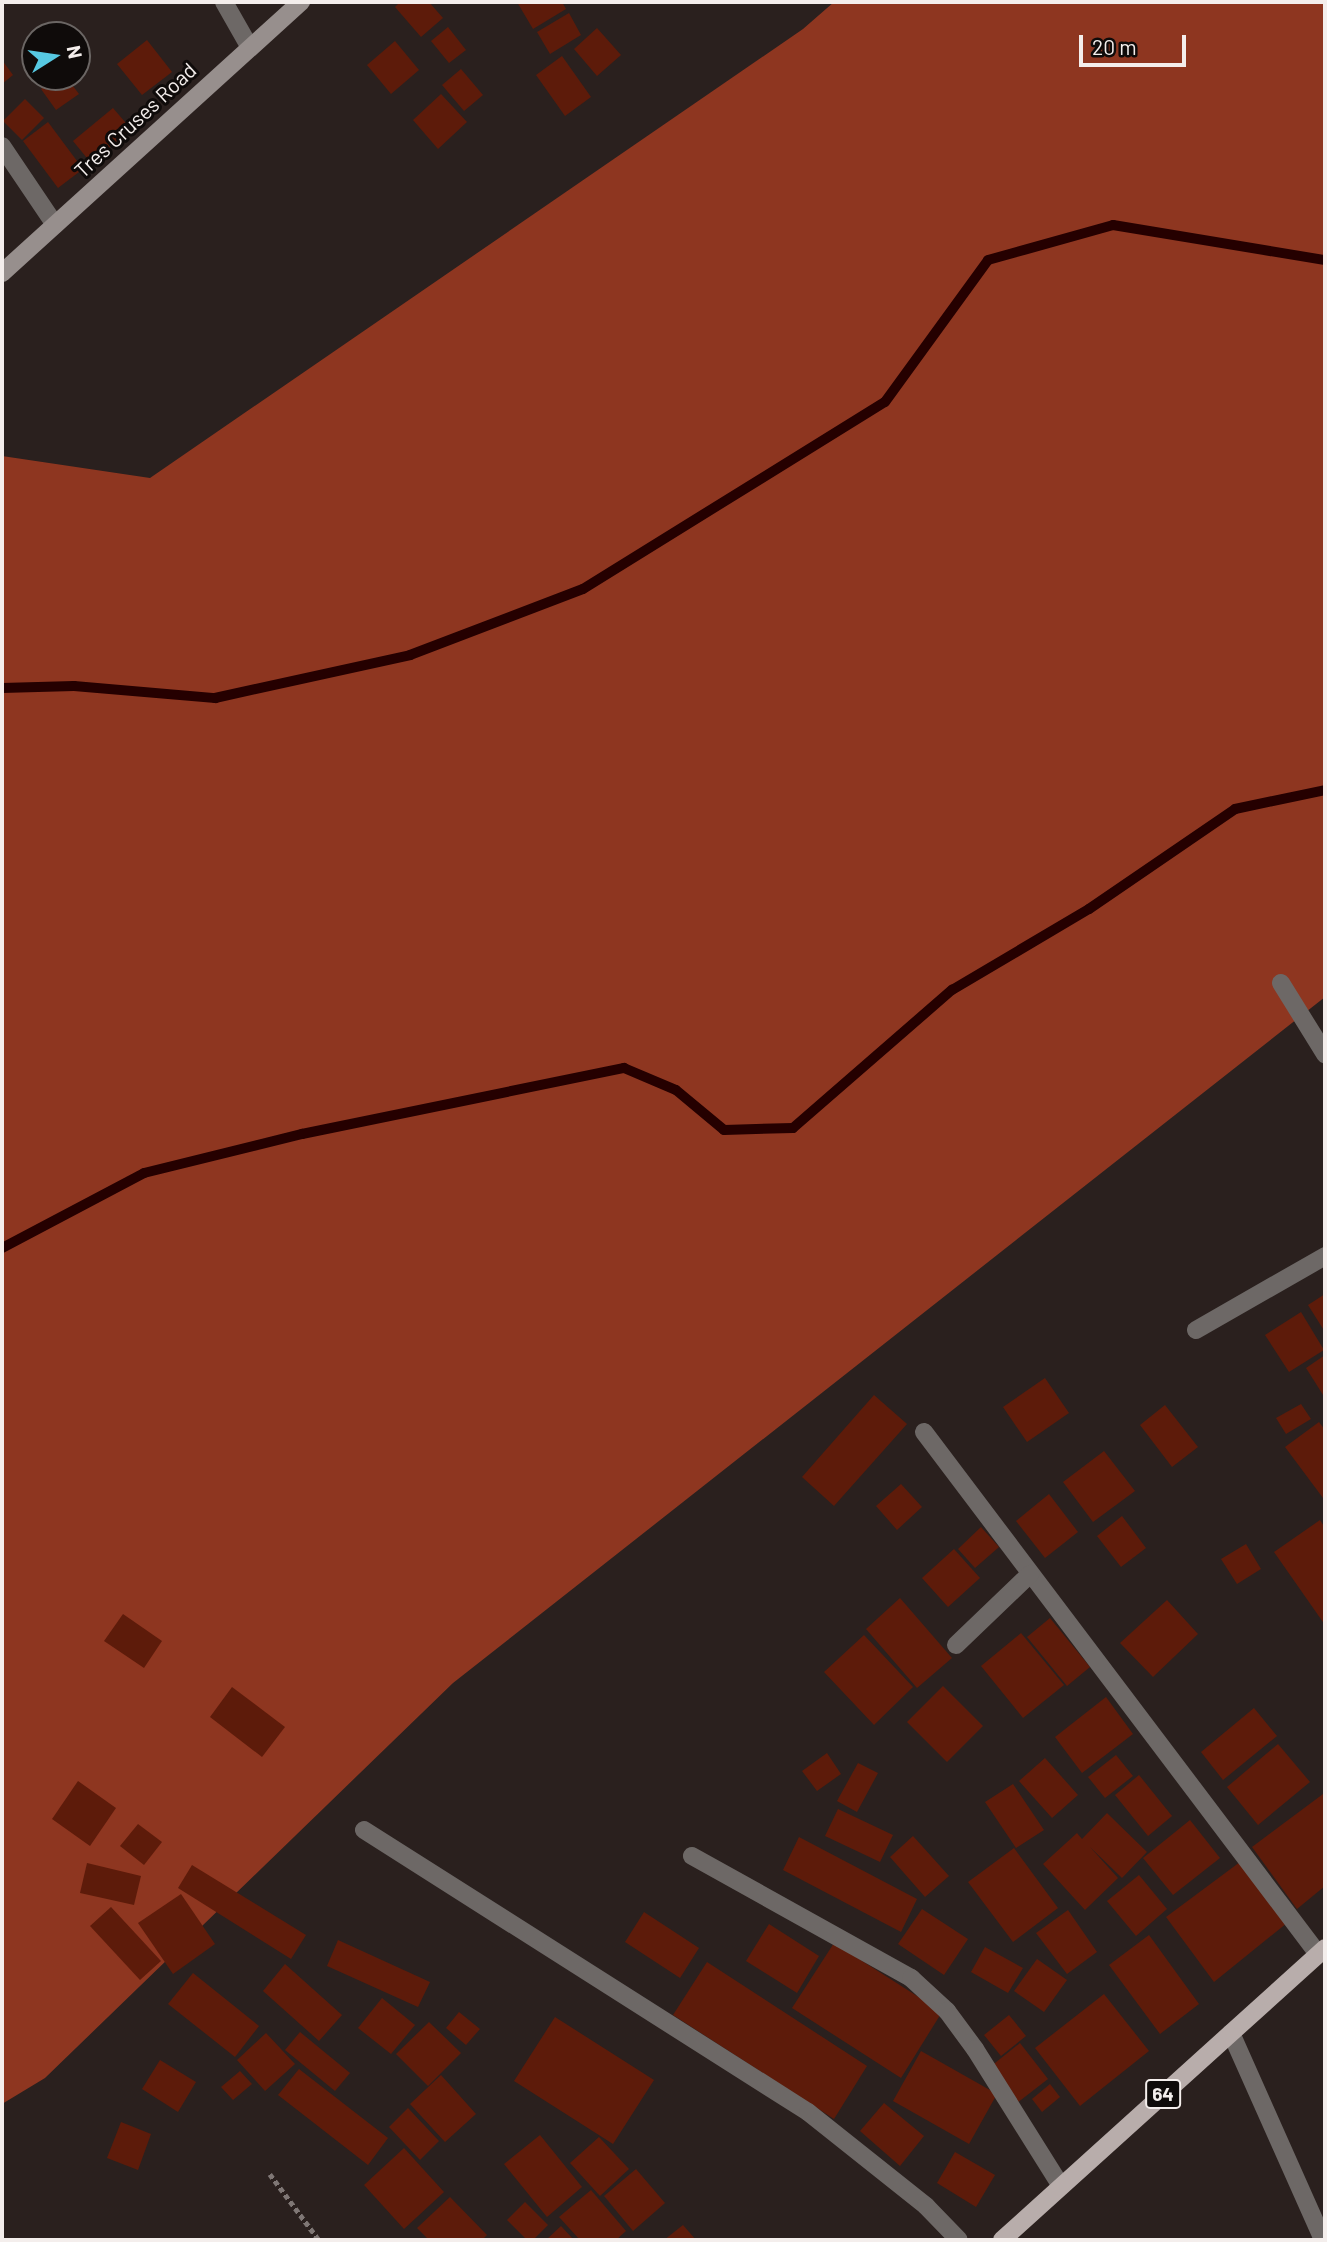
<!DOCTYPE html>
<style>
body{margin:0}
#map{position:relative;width:1327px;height:2242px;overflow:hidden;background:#2a201e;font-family:Barlow,sans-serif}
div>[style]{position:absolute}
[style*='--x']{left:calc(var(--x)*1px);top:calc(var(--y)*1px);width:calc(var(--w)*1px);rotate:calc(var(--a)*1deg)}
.forest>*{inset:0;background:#8e3620}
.stream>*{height:10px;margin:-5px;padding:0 5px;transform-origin:5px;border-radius:5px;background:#250000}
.building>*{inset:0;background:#5d1b0a}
.path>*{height:4.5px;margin-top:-2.25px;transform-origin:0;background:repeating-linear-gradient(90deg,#7f7775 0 5px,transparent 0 8.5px)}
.service>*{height:18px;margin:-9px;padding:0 9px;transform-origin:9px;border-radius:9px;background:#6d6866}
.minor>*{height:18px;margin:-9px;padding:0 9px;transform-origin:9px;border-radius:9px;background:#6d6866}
.secondary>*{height:18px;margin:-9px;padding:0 9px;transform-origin:9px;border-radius:9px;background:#978f8d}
.primary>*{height:18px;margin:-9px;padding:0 9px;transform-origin:9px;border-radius:9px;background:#b8adab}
span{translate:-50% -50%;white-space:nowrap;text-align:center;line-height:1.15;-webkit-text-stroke:6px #0f0b0a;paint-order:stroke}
.shield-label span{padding:2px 5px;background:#0f0b0a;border:2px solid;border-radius:5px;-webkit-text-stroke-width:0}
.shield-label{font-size:19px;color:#f4eeec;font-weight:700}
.street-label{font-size:21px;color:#f4eeec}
.frame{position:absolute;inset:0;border:4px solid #f4eeec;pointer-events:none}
.north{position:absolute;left:21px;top:21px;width:70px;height:70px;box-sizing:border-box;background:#0f0b0a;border:2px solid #6b6664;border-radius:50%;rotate:78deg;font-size:19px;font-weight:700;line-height:28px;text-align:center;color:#f4eeec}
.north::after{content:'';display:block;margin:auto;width:24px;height:32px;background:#57c9e2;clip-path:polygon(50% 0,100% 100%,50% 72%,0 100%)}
.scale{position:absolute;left:1079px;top:35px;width:107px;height:32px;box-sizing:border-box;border:4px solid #f4eeec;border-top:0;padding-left:9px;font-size:21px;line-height:24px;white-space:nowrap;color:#f4eeec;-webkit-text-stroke:5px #0f0b0a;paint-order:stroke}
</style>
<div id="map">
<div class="forest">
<i style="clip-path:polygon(834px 2px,1325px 2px,1325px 997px,453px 1683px,45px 2078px,2px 2104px,2px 456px,150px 478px,803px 29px)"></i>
</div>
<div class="stream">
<i style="--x:2;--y:688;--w:72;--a:-1.6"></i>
<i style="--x:74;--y:686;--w:142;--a:4.9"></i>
<i style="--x:215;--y:698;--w:200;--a:-12.4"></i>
<i style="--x:410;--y:655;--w:185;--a:-20.9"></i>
<i style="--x:583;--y:589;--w:355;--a:-31.8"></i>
<i style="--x:885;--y:402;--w:175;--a:-54"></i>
<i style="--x:988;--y:260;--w:130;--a:-15.6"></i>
<i style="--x:1113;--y:225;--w:215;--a:9.4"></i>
<i style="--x:2;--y:1248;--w:161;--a:-27.8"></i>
<i style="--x:144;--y:1173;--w:163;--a:-13.9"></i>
<i style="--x:302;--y:1134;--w:329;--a:-11.6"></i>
<i style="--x:624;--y:1068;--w:56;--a:22.9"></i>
<i style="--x:676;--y:1090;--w:62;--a:39.8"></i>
<i style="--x:724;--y:1130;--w:69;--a:-1.7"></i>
<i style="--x:793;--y:1128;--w:211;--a:-41"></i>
<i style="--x:952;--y:990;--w:159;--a:-30.6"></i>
<i style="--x:1089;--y:909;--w:177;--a:-34.4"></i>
<i style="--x:1235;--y:809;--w:92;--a:-11.9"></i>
</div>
<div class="building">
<i style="clip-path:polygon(400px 2px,429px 2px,443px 18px,421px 37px,395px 7px)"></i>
<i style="clip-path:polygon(517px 2px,562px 2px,566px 9px,533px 29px)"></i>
<i style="clip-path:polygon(569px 13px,581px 35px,550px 54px,537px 32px)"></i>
<i style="clip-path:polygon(448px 27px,466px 50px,449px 63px,431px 41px)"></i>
<i style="clip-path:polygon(597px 28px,621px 55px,597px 76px,574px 49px)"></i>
<i style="clip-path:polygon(147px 40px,172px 72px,142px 95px,117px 64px)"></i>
<i style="clip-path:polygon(395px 41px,419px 70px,391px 94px,367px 65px)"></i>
<i style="clip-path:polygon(562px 56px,591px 97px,565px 116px,536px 75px)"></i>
<i style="clip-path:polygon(2px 60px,13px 75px,2px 84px)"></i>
<i style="clip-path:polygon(461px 69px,483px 95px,464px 111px,442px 85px)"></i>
<i style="clip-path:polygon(58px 77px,66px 77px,79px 94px,56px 110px,41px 89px)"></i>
<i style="clip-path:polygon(441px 94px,467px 122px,438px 149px,413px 120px)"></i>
<i style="clip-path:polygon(25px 99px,44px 118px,22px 140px,3px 121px)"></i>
<i style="clip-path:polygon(113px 108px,131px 129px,91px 163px,73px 141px)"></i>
<i style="clip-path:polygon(48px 122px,83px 169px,58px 188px,23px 141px)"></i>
<i style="clip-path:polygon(1325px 1294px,1325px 1332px,1308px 1305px)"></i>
<i style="clip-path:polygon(1301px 1312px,1324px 1350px,1289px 1372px,1265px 1335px)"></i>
<i style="clip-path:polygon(1325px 1355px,1325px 1398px,1306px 1368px)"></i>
<i style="clip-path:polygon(1045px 1378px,1069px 1413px,1027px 1442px,1003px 1407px)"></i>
<i style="clip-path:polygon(874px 1395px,907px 1424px,834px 1506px,802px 1477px)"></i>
<i style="clip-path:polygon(1301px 1404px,1311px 1419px,1286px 1434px,1276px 1418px)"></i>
<i style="clip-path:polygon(1165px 1405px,1198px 1447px,1172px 1467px,1140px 1425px)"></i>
<i style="clip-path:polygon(1319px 1422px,1325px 1430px,1323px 1498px,1285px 1447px)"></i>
<i style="clip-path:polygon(1104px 1451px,1135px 1491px,1093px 1522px,1063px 1482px)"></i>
<i style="clip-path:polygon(901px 1484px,922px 1507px,897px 1530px,876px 1506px)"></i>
<i style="clip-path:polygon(1049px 1494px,1078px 1532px,1045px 1558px,1016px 1521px)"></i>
<i style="clip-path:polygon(1122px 1516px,1146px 1548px,1121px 1567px,1097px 1536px)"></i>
<i style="clip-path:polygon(1320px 1520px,1325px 1528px,1325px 1625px,1274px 1552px)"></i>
<i style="clip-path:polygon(981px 1527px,999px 1547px,975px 1568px,958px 1549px)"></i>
<i style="clip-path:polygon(1246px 1544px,1261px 1569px,1237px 1584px,1221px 1559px)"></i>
<i style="clip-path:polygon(954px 1549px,980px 1578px,948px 1607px,922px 1578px)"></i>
<i style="clip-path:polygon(900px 1598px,952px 1658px,917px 1688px,866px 1629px)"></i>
<i style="clip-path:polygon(1167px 1600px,1198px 1634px,1153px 1677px,1120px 1643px)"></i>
<i style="clip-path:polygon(123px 1614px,162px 1641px,144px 1668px,104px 1641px)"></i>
<i style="clip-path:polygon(1050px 1618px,1090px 1667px,1067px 1686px,1027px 1637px)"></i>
<i style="clip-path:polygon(1021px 1633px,1064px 1685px,1023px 1718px,981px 1666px)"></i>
<i style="clip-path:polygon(864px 1635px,913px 1687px,874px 1725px,824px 1672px)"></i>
<i style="clip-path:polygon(943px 1686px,983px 1726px,947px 1762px,907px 1722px)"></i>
<i style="clip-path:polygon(232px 1687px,285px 1727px,262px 1757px,210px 1717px)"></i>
<i style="clip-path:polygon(1106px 1697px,1133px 1734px,1082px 1773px,1055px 1737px)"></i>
<i style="clip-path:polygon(1254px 1708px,1277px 1736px,1223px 1780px,1201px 1752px)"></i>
<i style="clip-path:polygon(1278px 1744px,1310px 1782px,1258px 1825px,1227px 1787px)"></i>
<i style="clip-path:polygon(827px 1753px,841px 1774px,817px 1791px,802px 1771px)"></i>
<i style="clip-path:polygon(1116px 1755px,1133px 1776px,1105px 1798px,1088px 1777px)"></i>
<i style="clip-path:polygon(1045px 1758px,1078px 1795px,1052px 1818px,1019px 1781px)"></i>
<i style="clip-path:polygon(858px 1763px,878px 1773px,857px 1812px,837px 1801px)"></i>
<i style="clip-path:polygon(1139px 1775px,1172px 1816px,1148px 1836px,1115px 1795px)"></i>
<i style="clip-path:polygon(78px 1781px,116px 1808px,90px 1846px,52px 1819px)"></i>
<i style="clip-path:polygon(1013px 1784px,1044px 1830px,1016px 1848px,985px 1802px)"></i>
<i style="clip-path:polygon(1323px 1794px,1325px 1886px,1297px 1909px,1252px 1847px)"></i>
<i style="clip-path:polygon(838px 1809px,893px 1835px,880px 1862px,825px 1836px)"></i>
<i style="clip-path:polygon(1107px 1813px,1147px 1852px,1122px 1878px,1090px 1847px,1118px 1878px,1085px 1910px,1043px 1864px,1077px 1833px,1082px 1839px)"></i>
<i style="clip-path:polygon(1190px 1820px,1220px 1858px,1173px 1895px,1143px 1858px)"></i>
<i style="clip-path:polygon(138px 1824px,162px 1842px,144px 1865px,120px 1846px)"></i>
<i style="clip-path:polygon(913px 1836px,949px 1876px,925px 1897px,890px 1857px)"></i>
<i style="clip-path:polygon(799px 1837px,917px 1899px,901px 1932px,783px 1870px)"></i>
<i style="clip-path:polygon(1014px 1848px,1058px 1908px,1013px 1942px,968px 1882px)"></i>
<i style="clip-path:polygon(1244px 1859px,1287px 1923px,1214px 1982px,1166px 1917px)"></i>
<i style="clip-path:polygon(87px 1863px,141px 1876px,134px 1905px,80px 1893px)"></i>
<i style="clip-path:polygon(192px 1865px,306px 1935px,291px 1959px,178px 1888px)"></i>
<i style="clip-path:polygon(1139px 1875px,1167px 1909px,1136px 1936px,1107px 1901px)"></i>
<i style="clip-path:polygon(181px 1894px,215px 1944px,173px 1974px,138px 1923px)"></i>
<i style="clip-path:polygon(111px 1907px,161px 1961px,140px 1980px,90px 1926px)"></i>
<i style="clip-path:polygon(922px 1909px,968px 1939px,944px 1975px,898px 1944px)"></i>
<i style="clip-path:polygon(1068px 1910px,1097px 1952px,1067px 1974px,1036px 1933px)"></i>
<i style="clip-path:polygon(644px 1912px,699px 1948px,680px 1978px,625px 1942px)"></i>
<i style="clip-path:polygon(769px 1924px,819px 1956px,797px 1993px,746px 1961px)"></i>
<i style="clip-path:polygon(1149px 1935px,1199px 2004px,1160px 2034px,1109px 1965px)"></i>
<i style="clip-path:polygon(338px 1940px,430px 1982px,418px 2007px,327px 1966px)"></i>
<i style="clip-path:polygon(834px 1943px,942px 2012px,901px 2078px,792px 2008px)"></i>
<i style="clip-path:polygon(985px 1947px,1023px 1968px,1008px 1993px,971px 1972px)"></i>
<i style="clip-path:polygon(1037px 1959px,1067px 1980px,1044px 2012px,1014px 1991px)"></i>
<i style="clip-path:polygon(707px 1962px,867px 2066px,834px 2119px,673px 2015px)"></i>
<i style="clip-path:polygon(285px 1964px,342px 2015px,319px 2041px,263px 1991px)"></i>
<i style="clip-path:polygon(193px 1973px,259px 2026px,235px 2057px,168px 2004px)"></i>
<i style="clip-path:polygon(1104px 1994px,1149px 2051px,1080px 2106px,1035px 2048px)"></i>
<i style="clip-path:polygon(382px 1998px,415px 2025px,391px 2054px,358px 2028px)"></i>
<i style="clip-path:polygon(459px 2012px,480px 2029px,466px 2045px,446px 2028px)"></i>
<i style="clip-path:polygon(1009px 2015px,1026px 2036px,1001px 2056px,984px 2035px)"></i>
<i style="clip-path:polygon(555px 2017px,654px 2080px,613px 2144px,514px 2081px)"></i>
<i style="clip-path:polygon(429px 2022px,461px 2053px,428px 2086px,396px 2054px)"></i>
<i style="clip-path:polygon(300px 2032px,350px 2073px,335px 2091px,285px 2050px)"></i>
<i style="clip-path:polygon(266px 2033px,295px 2064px,265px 2091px,237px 2060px)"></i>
<i style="clip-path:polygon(1020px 2043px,1048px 2079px,1017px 2103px,990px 2067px)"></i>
<i style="clip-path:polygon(921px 2051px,997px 2094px,969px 2144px,893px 2101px)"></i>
<i style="clip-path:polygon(160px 2060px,196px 2082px,178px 2112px,142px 2089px)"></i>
<i style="clip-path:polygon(299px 2069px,388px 2138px,368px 2165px,278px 2095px)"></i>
<i style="clip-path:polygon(240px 2071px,252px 2084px,233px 2100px,221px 2087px)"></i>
<i style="clip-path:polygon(441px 2075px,476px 2114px,445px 2142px,410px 2104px)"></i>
<i style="clip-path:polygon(1050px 2084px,1060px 2097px,1042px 2112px,1032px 2099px)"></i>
<i style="clip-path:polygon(884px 2103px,924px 2136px,900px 2166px,860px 2131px)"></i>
<i style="clip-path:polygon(408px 2108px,439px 2141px,420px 2160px,389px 2127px)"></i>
<i style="clip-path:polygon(121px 2122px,151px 2134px,138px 2170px,107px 2158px)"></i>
<i style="clip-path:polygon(540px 2135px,582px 2187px,547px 2217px,504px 2164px)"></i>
<i style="clip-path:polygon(599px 2137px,629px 2169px,600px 2196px,570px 2163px)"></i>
<i style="clip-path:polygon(404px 2148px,444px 2192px,404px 2229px,364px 2185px)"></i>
<i style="clip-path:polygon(955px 2152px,995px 2175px,976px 2207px,937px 2183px)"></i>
<i style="clip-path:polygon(636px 2169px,665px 2203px,633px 2231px,604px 2196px)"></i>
<i style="clip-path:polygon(591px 2190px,626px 2231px,616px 2240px,580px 2240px,559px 2217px)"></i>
<i style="clip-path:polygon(450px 2197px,487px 2235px,482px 2240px,429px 2240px,417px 2228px)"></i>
<i style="clip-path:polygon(525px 2202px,548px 2225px,533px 2240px,527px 2240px,507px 2220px)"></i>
<i style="clip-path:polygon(683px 2225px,696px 2240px,664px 2240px)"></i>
<i style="clip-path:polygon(561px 2226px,574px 2240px,546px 2240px)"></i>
</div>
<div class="path">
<i style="--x:270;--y:2174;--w:82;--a:53.4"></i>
</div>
<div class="service">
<i style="--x:2;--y:146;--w:95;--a:56.1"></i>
<i style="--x:364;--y:1830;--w:526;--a:32.42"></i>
<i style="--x:808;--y:2112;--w:151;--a:38.5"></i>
<i style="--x:926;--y:2206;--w:47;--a:45.9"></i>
</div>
<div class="minor">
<i style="--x:224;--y:2;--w:51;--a:60.4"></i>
<i style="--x:1281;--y:983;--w:84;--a:58.2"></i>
<i style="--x:1196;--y:1330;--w:149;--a:-29.8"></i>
<i style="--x:924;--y:1432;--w:654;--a:52.95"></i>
<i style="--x:956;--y:1645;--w:103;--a:-43.8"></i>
<i style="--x:692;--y:1856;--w:251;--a:29.1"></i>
<i style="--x:911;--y:1978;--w:49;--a:42.5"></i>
<i style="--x:947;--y:2011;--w:47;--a:53.6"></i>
<i style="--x:975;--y:2049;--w:162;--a:57.9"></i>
<i style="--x:1231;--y:2033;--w:227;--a:66"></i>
</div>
<div class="secondary">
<i style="--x:2;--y:273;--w:404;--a:-42.2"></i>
</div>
<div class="primary">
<i style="--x:1002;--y:2240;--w:435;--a:-42.1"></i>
</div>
<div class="shield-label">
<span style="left:1163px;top:2094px">64</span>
</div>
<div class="street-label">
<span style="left:135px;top:120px;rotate:-43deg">Tres Cruses Road</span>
</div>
<div class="frame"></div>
<div class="north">N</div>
<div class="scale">20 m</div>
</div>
